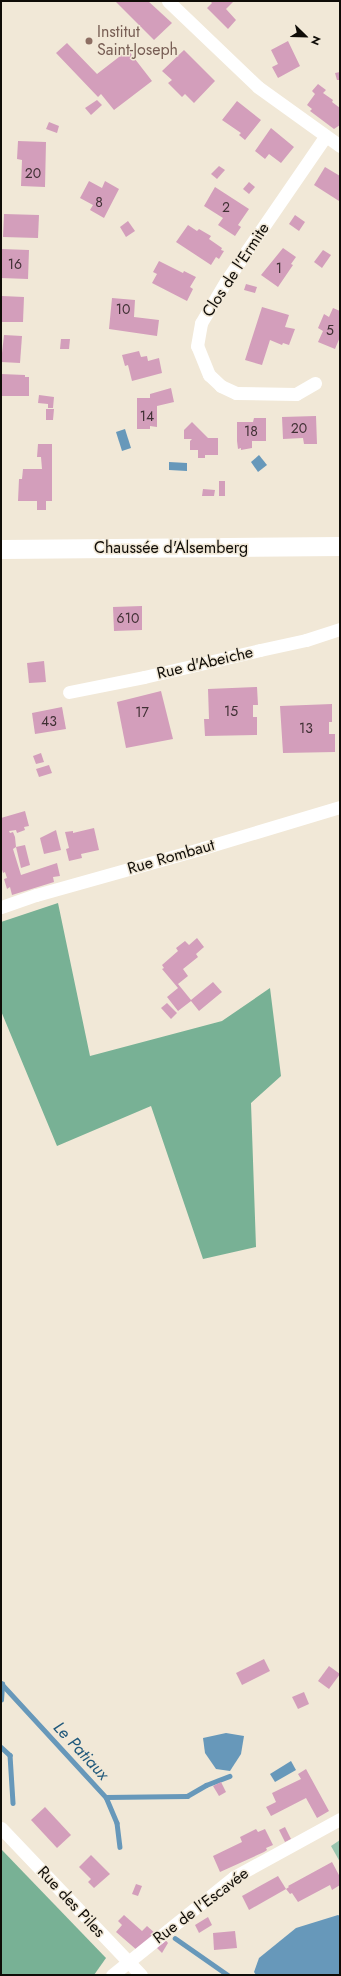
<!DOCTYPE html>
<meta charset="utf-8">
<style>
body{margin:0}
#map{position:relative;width:341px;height:1976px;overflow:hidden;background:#f1e8d7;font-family:Jost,sans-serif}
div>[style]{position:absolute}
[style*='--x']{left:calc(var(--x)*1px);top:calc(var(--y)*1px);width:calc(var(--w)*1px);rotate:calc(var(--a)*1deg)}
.green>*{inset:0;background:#99c4ae}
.forest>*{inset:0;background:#78b195}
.water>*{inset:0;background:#6798ba}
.stream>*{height:4.5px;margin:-2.25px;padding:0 2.25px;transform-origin:2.25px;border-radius:2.25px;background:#6798ba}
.building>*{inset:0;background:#d39ebb}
.minor>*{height:13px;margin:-6.5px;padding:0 6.5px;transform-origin:6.5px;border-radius:6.5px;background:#fff}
.secondary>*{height:19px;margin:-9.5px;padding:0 9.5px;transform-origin:9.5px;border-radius:9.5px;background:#fff}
.dots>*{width:11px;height:11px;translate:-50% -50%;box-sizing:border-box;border:2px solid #f1e8d7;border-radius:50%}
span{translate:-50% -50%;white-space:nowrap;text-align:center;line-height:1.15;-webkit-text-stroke:3px #f1e8d7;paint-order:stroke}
.number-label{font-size:14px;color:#403034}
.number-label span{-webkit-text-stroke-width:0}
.education-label{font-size:16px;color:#785e54}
.left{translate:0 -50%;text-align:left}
.street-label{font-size:16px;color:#0f0c07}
.water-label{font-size:17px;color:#1f587b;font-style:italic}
.frame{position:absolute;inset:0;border:2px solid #0f0c07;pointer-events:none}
.north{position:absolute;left:285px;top:16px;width:40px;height:40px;-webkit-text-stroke:3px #f1e8d7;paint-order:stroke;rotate:113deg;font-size:11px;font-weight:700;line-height:16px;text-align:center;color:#0f0c07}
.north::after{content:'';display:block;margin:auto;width:14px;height:18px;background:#0f0c07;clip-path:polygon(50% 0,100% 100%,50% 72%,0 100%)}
</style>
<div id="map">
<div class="green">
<i style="clip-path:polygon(340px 1840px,340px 1862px,331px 1846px)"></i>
</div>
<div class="forest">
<i style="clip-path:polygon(58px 903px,90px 1056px,222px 1021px,270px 988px,281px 1076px,251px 1103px,256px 1247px,203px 1259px,151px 1106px,57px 1146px,1px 1011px,1px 922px)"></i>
<i style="clip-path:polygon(1px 1849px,106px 1958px,94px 1975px,1px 1975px)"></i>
</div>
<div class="water">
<i style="clip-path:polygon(125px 429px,131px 448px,122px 451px,116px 432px)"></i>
<i style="clip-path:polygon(259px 455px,267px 465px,258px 472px,251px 462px)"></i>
<i style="clip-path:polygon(169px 462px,187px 463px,187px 471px,169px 470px)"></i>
<i style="clip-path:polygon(226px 1733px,244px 1736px,241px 1754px,230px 1771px,216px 1769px,205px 1753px,203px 1738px)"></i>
<i style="clip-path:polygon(291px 1761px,296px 1770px,275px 1782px,270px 1774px)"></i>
<i style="clip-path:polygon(338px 1915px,340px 1916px,340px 1975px,256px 1975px,254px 1972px,259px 1958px,296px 1928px)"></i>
</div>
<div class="stream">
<i style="--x:1;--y:1683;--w:155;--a:47.4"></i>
<i style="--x:106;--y:1797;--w:28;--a:67"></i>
<i style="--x:117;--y:1823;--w:24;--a:83"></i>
<i style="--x:1;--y:1700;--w:16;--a:-86"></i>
<i style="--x:1;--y:1747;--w:12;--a:42"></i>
<i style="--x:10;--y:1755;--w:48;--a:86.4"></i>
<i style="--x:106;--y:1797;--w:81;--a:-0.7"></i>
<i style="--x:187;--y:1796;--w:22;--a:-30"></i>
<i style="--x:206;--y:1785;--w:25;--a:-21"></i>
<i style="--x:175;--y:1938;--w:65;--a:34.9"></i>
</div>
<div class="building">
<i style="clip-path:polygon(115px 1px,148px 1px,172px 23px,154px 40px)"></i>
<i style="clip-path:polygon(210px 1px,234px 1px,226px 9px,236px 20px,228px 29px,207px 8px,212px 3px)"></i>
<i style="clip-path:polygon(288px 41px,300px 66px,278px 78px,272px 67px,278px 64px,271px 50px)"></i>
<i style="clip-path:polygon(67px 43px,97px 74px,128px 50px,152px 81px,114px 110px,101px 94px,98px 97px,56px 53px)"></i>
<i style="clip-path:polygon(184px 50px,215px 81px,194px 103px,185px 94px,182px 97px,168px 83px,172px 80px,162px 71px)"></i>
<i style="clip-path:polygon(340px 72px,340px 80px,337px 80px,335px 73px)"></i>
<i style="clip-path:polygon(318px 84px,326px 90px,323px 93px,333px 100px,332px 102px,340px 108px,340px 125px,334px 129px,310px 111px,312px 109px,307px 105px,315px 94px,312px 91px)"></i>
<i style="clip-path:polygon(97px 100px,102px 105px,91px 115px,85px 108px)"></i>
<i style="clip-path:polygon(237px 101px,261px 120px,245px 140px,239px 135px,241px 133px,222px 120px)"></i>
<i style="clip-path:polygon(49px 122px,59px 126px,57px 133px,46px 129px)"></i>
<i style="clip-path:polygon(271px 128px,294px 147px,281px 163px,269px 154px,265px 159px,255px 151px)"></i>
<i style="clip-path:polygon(18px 141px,46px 142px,45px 187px,21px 186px,22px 160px,17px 159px)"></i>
<i style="clip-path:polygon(219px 166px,225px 170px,217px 179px,211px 174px)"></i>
<i style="clip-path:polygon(325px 167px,340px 176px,339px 201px,314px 185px)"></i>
<i style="clip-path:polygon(89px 181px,102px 188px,105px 181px,119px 189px,104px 218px,90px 210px,93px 205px,80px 198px)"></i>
<i style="clip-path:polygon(249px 182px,255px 187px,249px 194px,243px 189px)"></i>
<i style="clip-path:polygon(215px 187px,249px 209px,238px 225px,241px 227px,235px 236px,218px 225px,223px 218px,204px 206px)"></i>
<i style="clip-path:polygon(4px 214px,39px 215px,38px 238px,3px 237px)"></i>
<i style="clip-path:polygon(295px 215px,305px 222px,299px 231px,289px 224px)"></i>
<i style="clip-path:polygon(128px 221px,135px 231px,126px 237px,120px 227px)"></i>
<i style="clip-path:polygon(188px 225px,197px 231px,199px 229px,211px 236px,209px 239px,222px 248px,221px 250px,224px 251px,219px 259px,216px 257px,211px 265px,176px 242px)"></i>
<i style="clip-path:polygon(283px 248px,296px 257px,291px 264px,293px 265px,278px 287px,261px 275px)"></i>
<i style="clip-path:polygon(1px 249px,29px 250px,28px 279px,1px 278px)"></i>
<i style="clip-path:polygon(323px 250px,331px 255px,322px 268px,314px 262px)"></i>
<i style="clip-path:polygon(159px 261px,183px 273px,184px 271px,196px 277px,190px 287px,193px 289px,187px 301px,152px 283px,157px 274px,153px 272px)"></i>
<i style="clip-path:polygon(246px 284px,257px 287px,255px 293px,244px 290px)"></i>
<i style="clip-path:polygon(2px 296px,24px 297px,23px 322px,1px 322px)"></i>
<i style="clip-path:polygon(112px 298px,135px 300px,134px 317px,159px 320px,157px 336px,109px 329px)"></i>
<i style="clip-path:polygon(262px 307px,289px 315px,285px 327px,295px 329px,289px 345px,283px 343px,282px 345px,270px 340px,262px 365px,245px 360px)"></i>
<i style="clip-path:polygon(333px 308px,340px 311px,340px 337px,335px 349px,318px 342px,323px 331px,318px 328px,324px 314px,329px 317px)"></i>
<i style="clip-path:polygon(4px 335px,22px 336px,20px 363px,1px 362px)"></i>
<i style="clip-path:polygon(61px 339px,70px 339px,69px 349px,60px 349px)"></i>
<i style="clip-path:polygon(139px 351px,141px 357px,147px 356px,148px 361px,159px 358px,162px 373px,132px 381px,128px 365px,125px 366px,122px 355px)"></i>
<i style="clip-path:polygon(1px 374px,25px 375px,25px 377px,29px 377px,29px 396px,1px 396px)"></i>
<i style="clip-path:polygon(171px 388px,174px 402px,157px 406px,157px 427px,150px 426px,150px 429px,137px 429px,137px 398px,150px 398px,150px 394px)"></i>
<i style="clip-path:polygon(39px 395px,54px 397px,53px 408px,48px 408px,48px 404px,38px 403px)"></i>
<i style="clip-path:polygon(46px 409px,54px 409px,53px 420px,46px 420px)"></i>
<i style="clip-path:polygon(316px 416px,317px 444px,304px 444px,303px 438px,283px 439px,282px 417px)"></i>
<i style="clip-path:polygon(254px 418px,266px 418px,266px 441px,252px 441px,252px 448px,241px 450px,241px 448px,238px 449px,237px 441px,237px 422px,253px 422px)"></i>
<i style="clip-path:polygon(192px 422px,208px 438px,218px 438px,218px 455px,205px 455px,205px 458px,198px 458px,198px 450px,190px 450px,190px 441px,192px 439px,184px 439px,184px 430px)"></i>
<i style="clip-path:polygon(38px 444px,52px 444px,52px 501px,46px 501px,46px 510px,37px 510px,37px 501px,18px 501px,19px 479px,22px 479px,23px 469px,42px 469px,41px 457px,37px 457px)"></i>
<i style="clip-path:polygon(219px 481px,225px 481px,225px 496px,219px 496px)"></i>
<i style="clip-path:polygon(203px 489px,215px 490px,214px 496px,202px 496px)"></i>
<i style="clip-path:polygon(142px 606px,142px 630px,114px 631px,113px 607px)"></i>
<i style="clip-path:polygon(44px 661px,46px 682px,29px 683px,27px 663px)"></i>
<i style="clip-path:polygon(257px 687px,258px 705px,253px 705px,253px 717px,257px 717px,257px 735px,205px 736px,204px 719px,209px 719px,208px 689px)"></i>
<i style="clip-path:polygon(161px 691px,173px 739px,126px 748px,117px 702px)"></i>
<i style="clip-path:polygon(332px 704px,332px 722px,329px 722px,329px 734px,335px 734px,335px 752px,283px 753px,280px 706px)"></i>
<i style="clip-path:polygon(62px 707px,66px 729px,35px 734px,32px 713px)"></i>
<i style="clip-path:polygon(41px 753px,44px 762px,36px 764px,33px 756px)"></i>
<i style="clip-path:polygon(49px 765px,52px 773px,39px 777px,36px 769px)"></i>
<i style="clip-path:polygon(25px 811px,29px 826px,24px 827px,25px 830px,17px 833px,16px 830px,9px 831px,10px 833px,13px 832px,15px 837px,16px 847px,13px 849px,21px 875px,57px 863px,60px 876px,53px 877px,54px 882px,12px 895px,10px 887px,7px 889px,4px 879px,7px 878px,5px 872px,3px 873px,1px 866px,1px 818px)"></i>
<i style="clip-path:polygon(94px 828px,99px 850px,81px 854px,82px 858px,69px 861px,66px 849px,69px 848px,65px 832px,73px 831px,73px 833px)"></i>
<i style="clip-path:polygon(56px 830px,61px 850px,44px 854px,40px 838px)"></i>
<i style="clip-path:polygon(25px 845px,30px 865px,21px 868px,16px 847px)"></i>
<i style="clip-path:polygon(197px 938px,204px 947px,196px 954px,198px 957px,183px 969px,188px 976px,178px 984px,191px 1000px,213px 982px,222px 992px,199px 1011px,191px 1001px,178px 1011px,167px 997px,178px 988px,162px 969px,164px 968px,162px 965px,178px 951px,176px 948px,185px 941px,189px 945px)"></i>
<i style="clip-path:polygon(167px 1003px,177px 1013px,171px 1019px,161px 1008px)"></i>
<i style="clip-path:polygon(264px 1659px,270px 1671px,242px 1685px,236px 1673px)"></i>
<i style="clip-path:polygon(329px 1666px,340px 1674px,329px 1689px,318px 1681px)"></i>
<i style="clip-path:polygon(304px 1692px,309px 1704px,298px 1709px,292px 1697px)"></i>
<i style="clip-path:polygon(306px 1769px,329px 1811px,317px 1818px,306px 1798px,271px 1816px,266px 1807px,276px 1802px,272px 1793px,301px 1779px,298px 1774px)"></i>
<i style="clip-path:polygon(221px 1782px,226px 1792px,219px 1796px,213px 1786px)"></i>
<i style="clip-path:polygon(45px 1807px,71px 1835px,57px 1848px,31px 1820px)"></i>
<i style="clip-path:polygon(285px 1827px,291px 1839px,285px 1842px,279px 1830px)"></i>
<i style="clip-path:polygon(256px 1829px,258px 1832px,265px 1829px,273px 1845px,266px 1848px,267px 1850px,264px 1852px,220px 1872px,213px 1856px,242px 1842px,240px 1837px)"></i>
<i style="clip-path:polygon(91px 1855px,110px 1874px,94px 1888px,88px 1882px,91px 1879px,79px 1867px)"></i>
<i style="clip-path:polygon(332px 1862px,340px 1877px,340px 1885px,332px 1890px,330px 1885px,298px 1902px,292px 1893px,290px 1894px,286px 1889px,289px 1887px,288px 1886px)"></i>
<i style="clip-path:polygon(278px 1876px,286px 1889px,249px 1910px,242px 1896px)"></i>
<i style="clip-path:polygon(136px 1884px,142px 1886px,138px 1896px,132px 1894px)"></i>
<i style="clip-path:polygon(124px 1915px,142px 1931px,147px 1926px,156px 1934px,138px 1951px,116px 1932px,122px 1925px,118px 1921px)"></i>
<i style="clip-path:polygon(208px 1917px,212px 1925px,199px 1933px,195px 1925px)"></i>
<i style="clip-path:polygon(235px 1931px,237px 1948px,214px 1950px,213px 1933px)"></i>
<i style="clip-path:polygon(164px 1938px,168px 1943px,162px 1953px,155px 1946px)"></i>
</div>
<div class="minor">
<i style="--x:168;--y:1;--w:124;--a:43.7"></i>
<i style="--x:258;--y:87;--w:101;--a:35.7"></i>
<i style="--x:315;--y:383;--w:22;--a:150"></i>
<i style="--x:296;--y:394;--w:60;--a:-179"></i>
<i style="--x:236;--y:393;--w:17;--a:-155"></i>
<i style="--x:221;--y:386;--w:16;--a:-137"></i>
<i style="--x:209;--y:375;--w:31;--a:-112"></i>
<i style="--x:197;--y:346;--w:23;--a:-80"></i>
<i style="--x:201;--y:323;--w:49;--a:-59.2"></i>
<i style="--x:226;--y:281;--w:175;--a:-55.5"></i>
<i style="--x:69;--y:692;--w:76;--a:-11.3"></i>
<i style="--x:144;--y:677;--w:119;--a:-13.1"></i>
<i style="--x:260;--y:650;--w:47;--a:-12.3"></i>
<i style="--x:306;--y:640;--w:36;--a:-18"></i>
<i style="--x:1;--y:907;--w:37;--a:-19"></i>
<i style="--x:36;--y:895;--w:173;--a:-15.7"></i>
<i style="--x:203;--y:848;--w:143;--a:-16.7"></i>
<i style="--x:1;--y:1828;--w:203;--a:46.4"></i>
<i style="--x:112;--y:1975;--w:156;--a:-38.8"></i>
<i style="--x:234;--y:1877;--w:121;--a:-28.7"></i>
</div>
<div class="secondary">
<i style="--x:1;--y:549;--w:339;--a:-0.5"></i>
</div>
<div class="dots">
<i style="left:89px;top:41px;background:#8d6e63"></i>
</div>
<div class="number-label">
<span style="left:33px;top:173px">20</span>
<span style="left:99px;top:202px">8</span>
<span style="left:226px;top:207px">2</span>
<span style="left:15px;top:264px">16</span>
<span style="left:279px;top:268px">1</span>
<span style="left:123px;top:309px">10</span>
<span style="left:330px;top:330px">5</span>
<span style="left:147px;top:416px">14</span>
<span style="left:299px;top:428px">20</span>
<span style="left:251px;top:431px">18</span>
<span style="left:128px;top:618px">610</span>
<span style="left:231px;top:711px">15</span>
<span style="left:142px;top:712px">17</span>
<span style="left:49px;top:721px">43</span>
<span style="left:306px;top:728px">13</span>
</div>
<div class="education-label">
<span class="left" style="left:97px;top:41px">Institut<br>Saint-Joseph</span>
</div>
<div class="street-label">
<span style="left:236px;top:270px;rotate:-57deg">Clos de l'Ermite</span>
<span style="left:171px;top:548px">Chaussée d'Alsemberg</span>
<span style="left:205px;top:663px;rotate:-13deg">Rue d'Abeiche</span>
<span style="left:171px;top:857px;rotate:-16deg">Rue Rombaut</span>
<span style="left:71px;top:1902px;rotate:47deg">Rue des Piles</span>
<span style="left:201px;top:1906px;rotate:-37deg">Rue de l'Escavée</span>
</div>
<div class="water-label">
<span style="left:81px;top:1751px;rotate:47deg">Le Patiaux</span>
</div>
<div class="frame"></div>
<div class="north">N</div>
</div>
